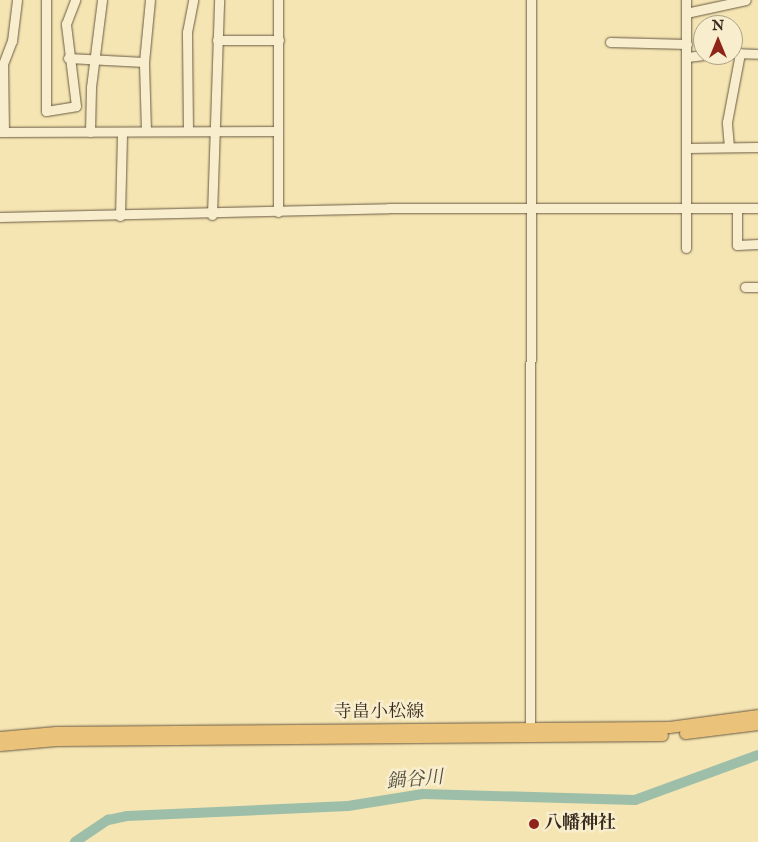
<!DOCTYPE html>
<meta charset="utf-8">
<style>
body{margin:0}
#map{position:relative;width:758px;height:842px;overflow:hidden;background:#f5e5b2;font-family:"IM FELL English","Noto Serif JP",serif}
div>[style]{position:absolute}
[style*='--x']{left:calc(var(--x)*1px);top:calc(var(--y)*1px);width:calc(var(--w)*1px);rotate:calc(var(--a)*1deg)}
.river>*{height:10px;margin:-5px;padding:0 5px;transform-origin:5px;border-radius:5px;background:#9dbfa9}
.roads{filter:drop-shadow(0 0 1px #695a44) drop-shadow(0 0 1px #695a44)}
.minor>*{height:9px;margin:-4.5px;padding:0 4.5px;transform-origin:4.5px;border-radius:4.5px;background:#f8eecd}
.major>*{height:11px;margin:-5.5px;padding:0 5.5px;transform-origin:5.5px;border-radius:5.5px;background:#eac279}
.dots>*{width:14px;height:14px;translate:-50% -50%;box-sizing:border-box;border:2px solid #f8eecd;border-radius:50%}
span{translate:-50% -50%;white-space:nowrap;text-align:center;line-height:1.15;-webkit-text-stroke:5px #f8eecd;paint-order:stroke}
.street-label{font-size:18px;color:#3a2b1f}
.poi-label{font-size:18px;color:#3a2b1f;font-weight:700}
.left{translate:0 -50%;text-align:left}
.water-label{font-size:19px;color:#535042;font-style:italic}
.north{position:absolute;left:693px;top:15px;width:50px;height:50px;box-sizing:border-box;background:#f8eecd;border:1px solid #aca087;border-radius:50%;rotate:0deg;font-size:14px;font-weight:700;line-height:20px;text-align:center;color:#3a2b1f}
.north::after{content:'';display:block;margin:auto;width:18px;height:22px;background:#8f2418;clip-path:polygon(50% 0,100% 100%,50% 72%,0 100%)}
</style>
<div id="map">
<div class="river">
<i style="--x:75;--y:842;--w:40;--a:-34"></i>
<i style="--x:108;--y:820;--w:19;--a:-12"></i>
<i style="--x:127;--y:816;--w:221;--a:-2.6"></i>
<i style="--x:348;--y:806;--w:76;--a:-9.1"></i>
<i style="--x:423;--y:794;--w:212;--a:1.6"></i>
<i style="--x:635;--y:800;--w:131;--a:-20.1"></i>
</div>
<div class="roads">
<div class="minor">
<i style="--x:46;--y:0;--w:111;--a:90"></i>
<i style="--x:46;--y:111;--w:30;--a:-9"></i>
<i style="--x:76;--y:106;--w:83;--a:-97"></i>
<i style="--x:66;--y:24;--w:26;--a:-69"></i>
<i style="--x:686;--y:13;--w:61;--a:-12.2"></i>
<i style="--x:217;--y:40;--w:62;--a:0"></i>
<i style="--x:610;--y:42;--w:77;--a:1.5"></i>
<i style="--x:733;--y:53;--w:25;--a:2"></i>
<i style="--x:687;--y:57;--w:17;--a:-7"></i>
<i style="--x:68;--y:58;--w:76;--a:3"></i>
<i style="--x:146;--y:131;--w:69;--a:-91.7"></i>
<i style="--x:144;--y:62;--w:62;--a:-84.5"></i>
<i style="--x:188;--y:131;--w:99;--a:-90.6"></i>
<i style="--x:187;--y:32;--w:33;--a:-79"></i>
<i style="--x:0;--y:132;--w:278;--a:-0.2"></i>
<i style="--x:4;--y:132;--w:68;--a:-90.8"></i>
<i style="--x:3;--y:64;--w:25;--a:-69"></i>
<i style="--x:12;--y:41;--w:41;--a:-83"></i>
<i style="--x:90;--y:132;--w:45;--a:-88.7"></i>
<i style="--x:91;--y:87;--w:88;--a:-82.8"></i>
<i style="--x:729;--y:147;--w:25;--a:-95"></i>
<i style="--x:727;--y:122;--w:70;--a:-79.3"></i>
<i style="--x:687;--y:148;--w:71;--a:-0.8"></i>
<i style="--x:737;--y:208;--w:37;--a:90"></i>
<i style="--x:737;--y:245;--w:21;--a:-3"></i>
<i style="--x:278;--y:212;--w:212;--a:-90"></i>
<i style="--x:212;--y:215;--w:215;--a:-88.1"></i>
<i style="--x:120;--y:216;--w:84;--a:-88.6"></i>
<i style="--x:0;--y:217;--w:389;--a:-1.3"></i>
<i style="--x:389;--y:208;--w:369;--a:0"></i>
<i style="--x:686;--y:248;--w:248;--a:-90"></i>
<i style="--x:745;--y:287;--w:13;--a:0"></i>
<i style="--x:530;--y:734;--w:734;--a:-89.92"></i>
</div>
<div class="major">
<i style="--x:685;--y:733;--w:74;--a:-7"></i>
<i style="--x:0;--y:737;--w:56;--a:-5.1"></i>
<i style="--x:56;--y:732;--w:613;--a:-0.47"></i>
<i style="--x:669;--y:727;--w:90;--a:-7.7"></i>
<i style="--x:0;--y:745;--w:56;--a:-5.1"></i>
<i style="--x:56;--y:740;--w:606;--a:-0.47"></i>
</div>
</div>
<div class="dots">
<i style="left:534px;top:824px;background:#8f2418"></i>
</div>
<div class="street-label">
<span style="left:379px;top:713px">寺畠小松線</span>
</div>
<div class="poi-label">
<span class="left" style="left:544px;top:824px">八幡神社</span>
</div>
<div class="water-label">
<span style="left:415px;top:781px;rotate:-5deg">鍋谷川</span>
</div>
<div class="north">N</div>
</div>
